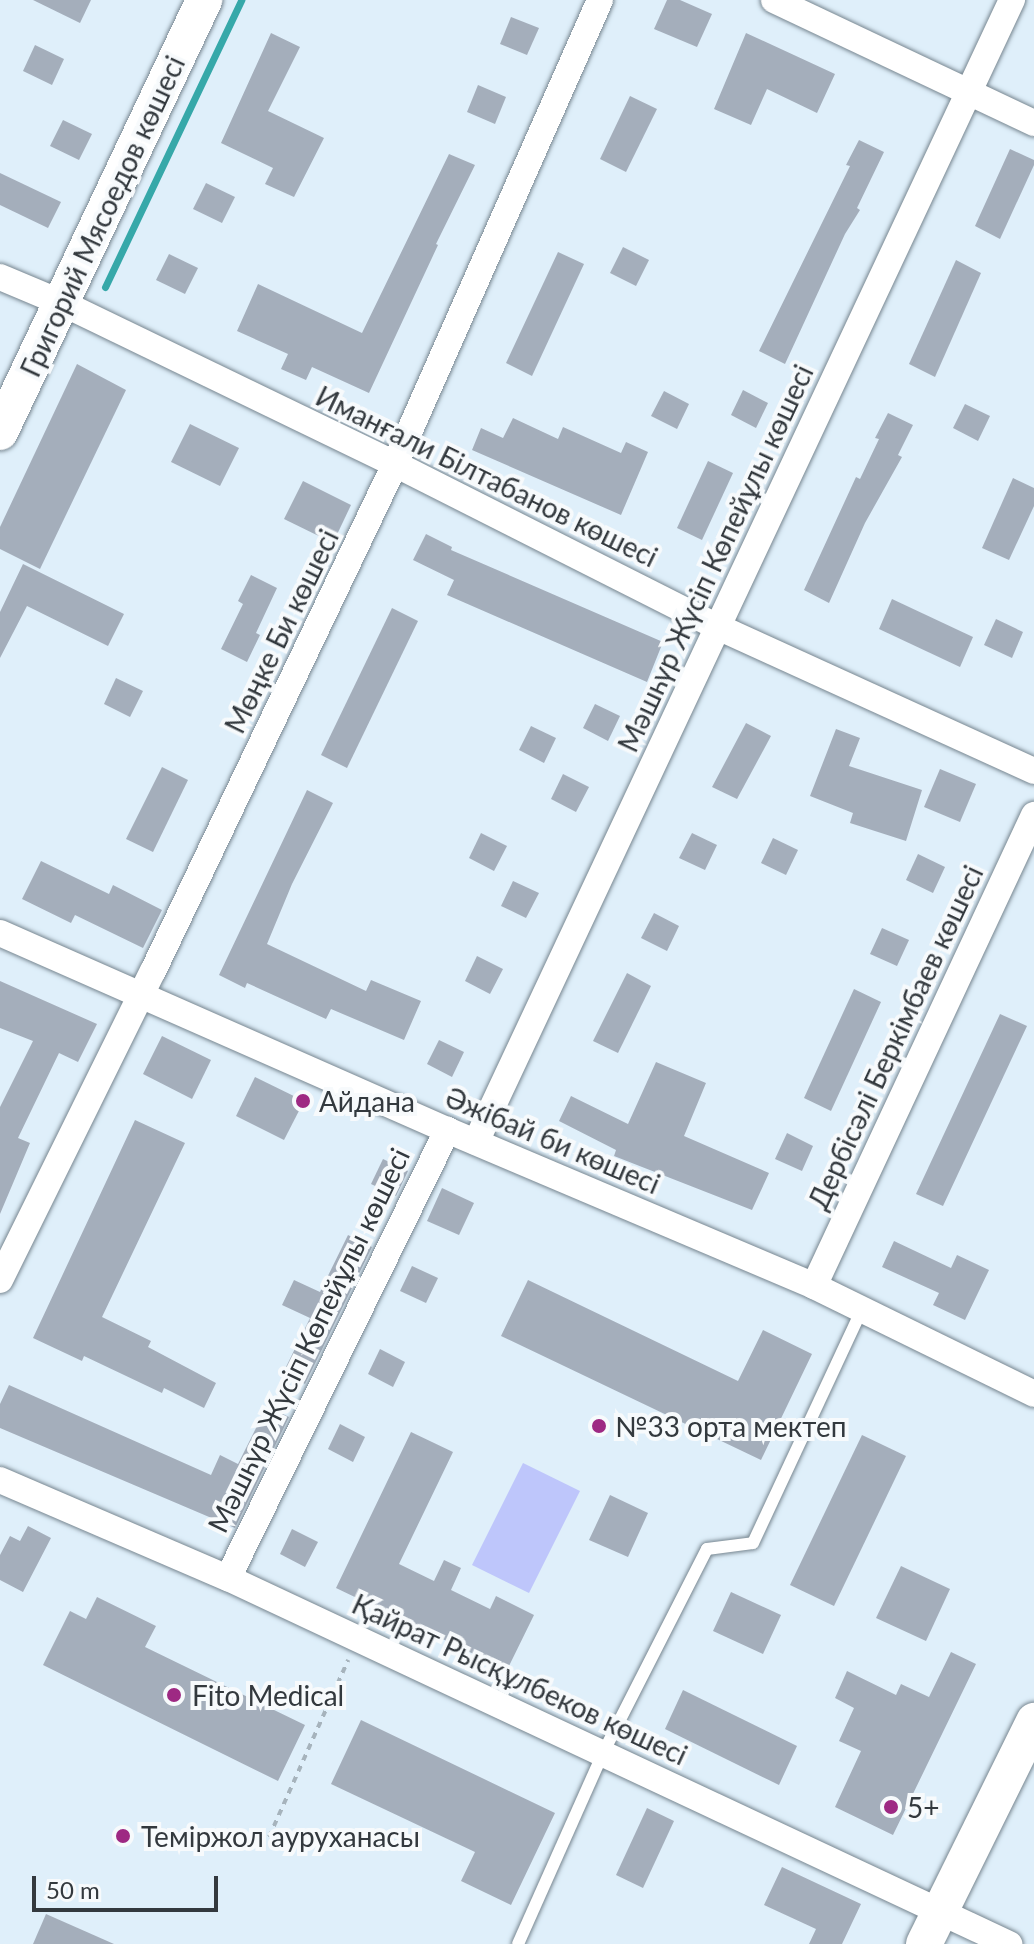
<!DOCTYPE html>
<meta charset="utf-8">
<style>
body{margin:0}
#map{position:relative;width:1034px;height:1944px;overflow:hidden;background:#dfeffa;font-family:Lato,sans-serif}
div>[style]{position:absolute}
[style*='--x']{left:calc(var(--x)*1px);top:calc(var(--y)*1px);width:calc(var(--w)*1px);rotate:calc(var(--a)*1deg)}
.green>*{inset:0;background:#bec6fb}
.stream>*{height:7px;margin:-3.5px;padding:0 3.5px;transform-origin:3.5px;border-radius:3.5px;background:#36a8a9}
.building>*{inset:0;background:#a4aebb}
.path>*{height:4px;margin-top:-2px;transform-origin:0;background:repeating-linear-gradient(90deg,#a6b3bc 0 6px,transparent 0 12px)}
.roads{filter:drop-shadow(0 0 2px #778690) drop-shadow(0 0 2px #778690)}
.service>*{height:12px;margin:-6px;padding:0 6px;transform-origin:6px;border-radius:6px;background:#fff}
.minor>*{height:26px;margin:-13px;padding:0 13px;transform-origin:13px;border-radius:13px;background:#fff}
.secondary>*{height:36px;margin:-18px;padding:0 18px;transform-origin:18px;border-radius:18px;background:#fff}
.dots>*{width:22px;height:22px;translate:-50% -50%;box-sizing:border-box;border:4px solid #f7fafc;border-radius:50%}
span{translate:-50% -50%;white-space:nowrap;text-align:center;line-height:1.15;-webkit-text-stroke:8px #f7fafc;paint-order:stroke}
.street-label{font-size:28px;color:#33393e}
.poi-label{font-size:28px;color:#33393e}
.left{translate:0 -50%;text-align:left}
.scale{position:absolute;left:32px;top:1876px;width:186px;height:36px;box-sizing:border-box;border:4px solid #33393e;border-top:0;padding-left:10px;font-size:24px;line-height:28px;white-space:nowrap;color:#33393e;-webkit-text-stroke:6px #f7fafc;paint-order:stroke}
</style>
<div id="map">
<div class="green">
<i style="clip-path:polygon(523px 1463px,580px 1491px,529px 1593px,472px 1565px)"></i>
</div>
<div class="stream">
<i style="--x:105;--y:287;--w:318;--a:-64.6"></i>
</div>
<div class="building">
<i style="clip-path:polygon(33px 0,91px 0,80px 23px)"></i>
<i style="clip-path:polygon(667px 0,680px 0,712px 14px,697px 47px,654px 29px)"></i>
<i style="clip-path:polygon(511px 17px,539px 28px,527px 55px,500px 44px)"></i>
<i style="clip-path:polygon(271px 33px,300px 47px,268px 111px,324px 138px,294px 197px,265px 184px,273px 168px,221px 143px)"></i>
<i style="clip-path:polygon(746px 33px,835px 74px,817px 113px,767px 89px,751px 125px,714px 109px)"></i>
<i style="clip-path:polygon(35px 45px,64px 59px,52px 85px,23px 71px)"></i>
<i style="clip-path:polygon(478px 85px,506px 97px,495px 124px,467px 112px)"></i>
<i style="clip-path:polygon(630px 96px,657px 109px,626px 172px,600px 159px)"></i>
<i style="clip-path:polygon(63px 120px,92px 134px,79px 160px,50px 146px)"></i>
<i style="clip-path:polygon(859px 140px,884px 152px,857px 208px,860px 210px,845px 234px,785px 364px,759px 351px,850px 166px,846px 165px)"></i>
<i style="clip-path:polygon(1010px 149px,1034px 160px,1034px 165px,1000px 239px,975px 226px)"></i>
<i style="clip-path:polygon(449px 154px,475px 165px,436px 244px,438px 245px,369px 393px,312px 367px,306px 380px,281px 369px,288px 354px,237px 331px,258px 284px,362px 333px)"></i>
<i style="clip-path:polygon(0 173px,61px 202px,48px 228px,0 205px)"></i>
<i style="clip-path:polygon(206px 183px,235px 197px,222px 223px,193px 209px)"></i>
<i style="clip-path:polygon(623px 247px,649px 260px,636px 286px,610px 273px)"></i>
<i style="clip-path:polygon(558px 252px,584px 264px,532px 376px,506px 363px)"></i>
<i style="clip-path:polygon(169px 254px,198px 268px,185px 294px,156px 280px)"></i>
<i style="clip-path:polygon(956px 260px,981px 273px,935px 377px,909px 364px)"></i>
<i style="clip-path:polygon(77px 364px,126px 390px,40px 569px,0 549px,0 527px)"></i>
<i style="clip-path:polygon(743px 390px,768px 403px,756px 428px,731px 415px)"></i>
<i style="clip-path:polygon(664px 391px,689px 404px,677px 429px,651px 416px)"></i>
<i style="clip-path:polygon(965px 404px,990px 416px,978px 441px,953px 428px)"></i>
<i style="clip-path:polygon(888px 413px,913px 425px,898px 455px,902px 457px,865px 523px,829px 603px,804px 590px,856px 477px,860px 479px,879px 439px,875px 438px)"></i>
<i style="clip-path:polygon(513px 418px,558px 439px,563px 427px,621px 453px,626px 442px,648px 452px,621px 515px,472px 450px,481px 428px,503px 438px)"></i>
<i style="clip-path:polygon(190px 424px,239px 448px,220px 486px,171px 462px)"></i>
<i style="clip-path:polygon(708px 461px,733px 473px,702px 540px,677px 528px)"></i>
<i style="clip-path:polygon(1013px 478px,1034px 488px,1034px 506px,1009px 560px,982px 548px)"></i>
<i style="clip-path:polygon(303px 481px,351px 505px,333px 543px,284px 519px)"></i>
<i style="clip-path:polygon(426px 534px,452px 547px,451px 550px,663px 642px,647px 682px,447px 595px,454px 580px,413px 560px)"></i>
<i style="clip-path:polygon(23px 564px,124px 614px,108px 646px,27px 606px,0 658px,0 612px)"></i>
<i style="clip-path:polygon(251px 575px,277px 588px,256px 633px,260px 635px,247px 662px,221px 649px,243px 604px,238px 601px)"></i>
<i style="clip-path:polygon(892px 599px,973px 637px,960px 667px,879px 629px)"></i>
<i style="clip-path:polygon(392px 608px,418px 621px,347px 768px,321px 755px)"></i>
<i style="clip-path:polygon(996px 619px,1023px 632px,1012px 658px,984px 645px)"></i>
<i style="clip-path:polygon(116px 678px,143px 691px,130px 717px,104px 704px)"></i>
<i style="clip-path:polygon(595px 704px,620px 716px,608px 741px,583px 728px)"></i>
<i style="clip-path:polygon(746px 723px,771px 736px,737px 799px,712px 787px)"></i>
<i style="clip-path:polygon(531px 726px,556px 738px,544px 763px,519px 750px)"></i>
<i style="clip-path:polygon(836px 729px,860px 738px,849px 766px,922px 790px,906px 841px,850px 823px,853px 813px,810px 796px)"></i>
<i style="clip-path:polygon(162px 767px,188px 780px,153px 852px,126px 839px)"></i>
<i style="clip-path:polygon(940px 769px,976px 784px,960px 822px,924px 807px)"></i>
<i style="clip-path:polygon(563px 774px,589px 787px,576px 812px,551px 799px)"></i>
<i style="clip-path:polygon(307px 790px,333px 803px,292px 884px,267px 944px,366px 991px,371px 980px,421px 1001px,404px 1040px,331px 1009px,326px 1019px,247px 983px,245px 988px,219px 975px)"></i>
<i style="clip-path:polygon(481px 833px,507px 846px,494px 871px,469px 858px)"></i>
<i style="clip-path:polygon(692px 833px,717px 845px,705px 870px,679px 858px)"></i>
<i style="clip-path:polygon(773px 838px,798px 850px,786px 875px,761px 863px)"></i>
<i style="clip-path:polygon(918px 854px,945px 867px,933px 893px,906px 880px)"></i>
<i style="clip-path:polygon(41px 861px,109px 894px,113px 885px,162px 910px,143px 948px,75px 915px,71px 923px,22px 899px)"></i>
<i style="clip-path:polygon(513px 881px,539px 893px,526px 918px,501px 906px)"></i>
<i style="clip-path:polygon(654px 913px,679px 926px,667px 951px,641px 938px)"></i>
<i style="clip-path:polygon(882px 928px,909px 940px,897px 966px,870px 954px)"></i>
<i style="clip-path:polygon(477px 956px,503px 969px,490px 994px,465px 981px)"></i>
<i style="clip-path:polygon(627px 973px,651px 986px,618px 1053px,593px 1041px)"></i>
<i style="clip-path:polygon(0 981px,97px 1024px,78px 1062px,59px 1053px,18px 1138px,30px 1143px,0 1214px,0 1107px,33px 1041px,0 1028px)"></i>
<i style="clip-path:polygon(854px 989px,881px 1002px,831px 1111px,804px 1098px)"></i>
<i style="clip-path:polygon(1000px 1014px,1027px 1026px,943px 1206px,916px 1194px)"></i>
<i style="clip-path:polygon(162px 1036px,211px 1060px,192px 1099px,143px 1074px)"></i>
<i style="clip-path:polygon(439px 1040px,464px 1052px,452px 1077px,427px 1064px)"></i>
<i style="clip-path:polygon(656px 1062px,706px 1083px,684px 1136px,769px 1173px,752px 1210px,614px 1156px,616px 1150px,559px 1121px,571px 1096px,628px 1124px)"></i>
<i style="clip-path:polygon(255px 1077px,304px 1101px,284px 1140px,236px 1116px)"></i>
<i style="clip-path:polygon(135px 1120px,185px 1143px,102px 1317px,151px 1341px,148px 1347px,216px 1383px,204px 1408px,164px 1388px,162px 1393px,84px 1356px,82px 1361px,33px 1338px)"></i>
<i style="clip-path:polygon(787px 1133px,813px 1146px,802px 1171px,775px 1159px)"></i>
<i style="clip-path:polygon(383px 1159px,408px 1171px,396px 1196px,371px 1184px)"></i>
<i style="clip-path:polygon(442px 1188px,474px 1203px,459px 1235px,427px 1221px)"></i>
<i style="clip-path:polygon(348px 1235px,372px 1247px,305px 1384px,283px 1373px,310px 1318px,282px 1305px,294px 1280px,320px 1292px)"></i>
<i style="clip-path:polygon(894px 1241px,951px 1268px,957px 1255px,989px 1270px,965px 1320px,933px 1305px,939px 1293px,882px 1267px)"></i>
<i style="clip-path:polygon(412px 1266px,438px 1278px,426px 1303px,400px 1291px)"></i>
<i style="clip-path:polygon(528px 1280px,738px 1381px,763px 1330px,812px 1354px,761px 1460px,501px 1336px)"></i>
<i style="clip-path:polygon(380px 1349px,405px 1362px,393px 1387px,368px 1374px)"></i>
<i style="clip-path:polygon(9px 1385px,211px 1475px,220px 1455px,238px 1464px,267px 1406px,289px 1417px,235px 1528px,0 1428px,0 1404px)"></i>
<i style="clip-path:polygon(340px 1424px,365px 1437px,353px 1462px,328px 1449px)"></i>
<i style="clip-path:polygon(411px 1432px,453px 1452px,399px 1564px,434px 1581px,444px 1560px,461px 1568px,451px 1590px,490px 1609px,496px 1596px,534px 1615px,507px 1670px,336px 1588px)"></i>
<i style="clip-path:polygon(862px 1435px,906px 1456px,834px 1606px,790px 1585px)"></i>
<i style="clip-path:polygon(610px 1495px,648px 1513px,628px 1557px,589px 1540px)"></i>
<i style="clip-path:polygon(28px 1526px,51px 1538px,23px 1592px,0 1580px,0 1555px,10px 1536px,20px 1541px)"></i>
<i style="clip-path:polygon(292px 1529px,318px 1542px,305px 1567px,280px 1554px)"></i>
<i style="clip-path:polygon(901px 1566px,950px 1589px,926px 1641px,876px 1618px)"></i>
<i style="clip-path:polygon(731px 1592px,781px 1615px,763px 1654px,713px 1631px)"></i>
<i style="clip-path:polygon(97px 1597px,156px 1626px,145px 1647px,305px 1725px,278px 1781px,43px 1665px,70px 1611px,86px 1619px)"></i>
<i style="clip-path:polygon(951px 1652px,976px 1664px,893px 1835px,835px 1807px,861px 1751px,839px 1741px,854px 1708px,835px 1698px,847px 1671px,896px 1695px,901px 1684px,929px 1697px)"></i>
<i style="clip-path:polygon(683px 1690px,797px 1746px,779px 1785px,665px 1729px)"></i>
<i style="clip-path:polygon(361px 1720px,555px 1813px,511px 1905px,461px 1881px,475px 1852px,331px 1784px)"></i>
<i style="clip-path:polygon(647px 1808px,674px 1821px,643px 1888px,616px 1875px)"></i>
<i style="clip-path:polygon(782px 1867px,861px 1904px,842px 1944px,809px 1944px,816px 1929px,764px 1905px)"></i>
<i style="clip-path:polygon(46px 1914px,114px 1944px,33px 1944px)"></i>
</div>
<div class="path">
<i style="--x:269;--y:1837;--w:194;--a:-65.9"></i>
</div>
<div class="roads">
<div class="service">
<i style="--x:518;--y:1944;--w:209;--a:-66"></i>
<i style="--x:603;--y:1753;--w:229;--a:-63"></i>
<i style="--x:707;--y:1549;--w:46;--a:-7.4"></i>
<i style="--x:753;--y:1543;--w:258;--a:-65"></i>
</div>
<div class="minor">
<i style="--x:774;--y:0;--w:288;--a:25.3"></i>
<i style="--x:0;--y:277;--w:67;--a:22.8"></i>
<i style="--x:62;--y:303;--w:370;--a:25.8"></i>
<i style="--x:395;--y:464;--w:362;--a:26.8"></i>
<i style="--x:718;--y:627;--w:347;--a:24.5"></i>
<i style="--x:0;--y:933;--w:488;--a:23.8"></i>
<i style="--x:447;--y:1130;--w:399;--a:23"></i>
<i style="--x:814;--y:1286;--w:245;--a:26.1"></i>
<i style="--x:476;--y:1142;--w:1262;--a:-64.86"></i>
<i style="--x:0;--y:1280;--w:345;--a:-63.7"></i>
<i style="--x:153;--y:971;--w:562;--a:-64.48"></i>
<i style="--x:395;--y:464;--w:507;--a:-66.16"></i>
<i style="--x:814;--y:1286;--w:520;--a:-64.96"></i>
<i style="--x:0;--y:1480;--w:248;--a:23.3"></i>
<i style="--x:228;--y:1578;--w:863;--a:25.11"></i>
<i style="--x:228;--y:1578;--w:499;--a:-63.9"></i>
</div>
<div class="secondary">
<i style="--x:0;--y:432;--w:478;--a:-64.7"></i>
<i style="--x:924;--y:1944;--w:249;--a:-63.7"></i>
</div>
</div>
<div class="dots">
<i style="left:303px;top:1101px;background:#9e2983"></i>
<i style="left:599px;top:1426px;background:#9e2983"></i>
<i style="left:174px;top:1695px;background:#9e2983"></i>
<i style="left:891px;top:1807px;background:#9e2983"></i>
<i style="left:123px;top:1836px;background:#9e2983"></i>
</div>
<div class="street-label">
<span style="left:102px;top:216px;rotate:-65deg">Григорий Мясоедов көшесі</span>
<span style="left:487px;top:476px;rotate:26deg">Иманғали Білтабанов көшесі</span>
<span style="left:715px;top:558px;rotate:-65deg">Мәшһүр Жүсіп Көпейұлы көшесі</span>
<span style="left:281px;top:631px;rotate:-64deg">Мөңке Би көшесі</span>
<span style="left:895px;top:1037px;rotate:-65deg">Дербісәлі Беркімбаев көшесі</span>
<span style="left:553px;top:1140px;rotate:23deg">Әжібай би көшесі</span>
<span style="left:308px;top:1340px;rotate:-64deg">Мәшһүр Жүсіп Көпейұлы көшесі</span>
<span style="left:520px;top:1679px;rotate:25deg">Қайрат Рысқұлбеков көшесі</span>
</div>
<div class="poi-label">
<span class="left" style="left:319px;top:1101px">Айдана</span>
<span class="left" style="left:615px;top:1426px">№33 орта мектеп</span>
<span class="left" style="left:192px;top:1695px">Fito Medical</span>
<span class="left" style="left:907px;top:1807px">5+</span>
<span class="left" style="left:141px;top:1836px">Теміржол ауруханасы</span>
</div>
<div class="scale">50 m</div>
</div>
